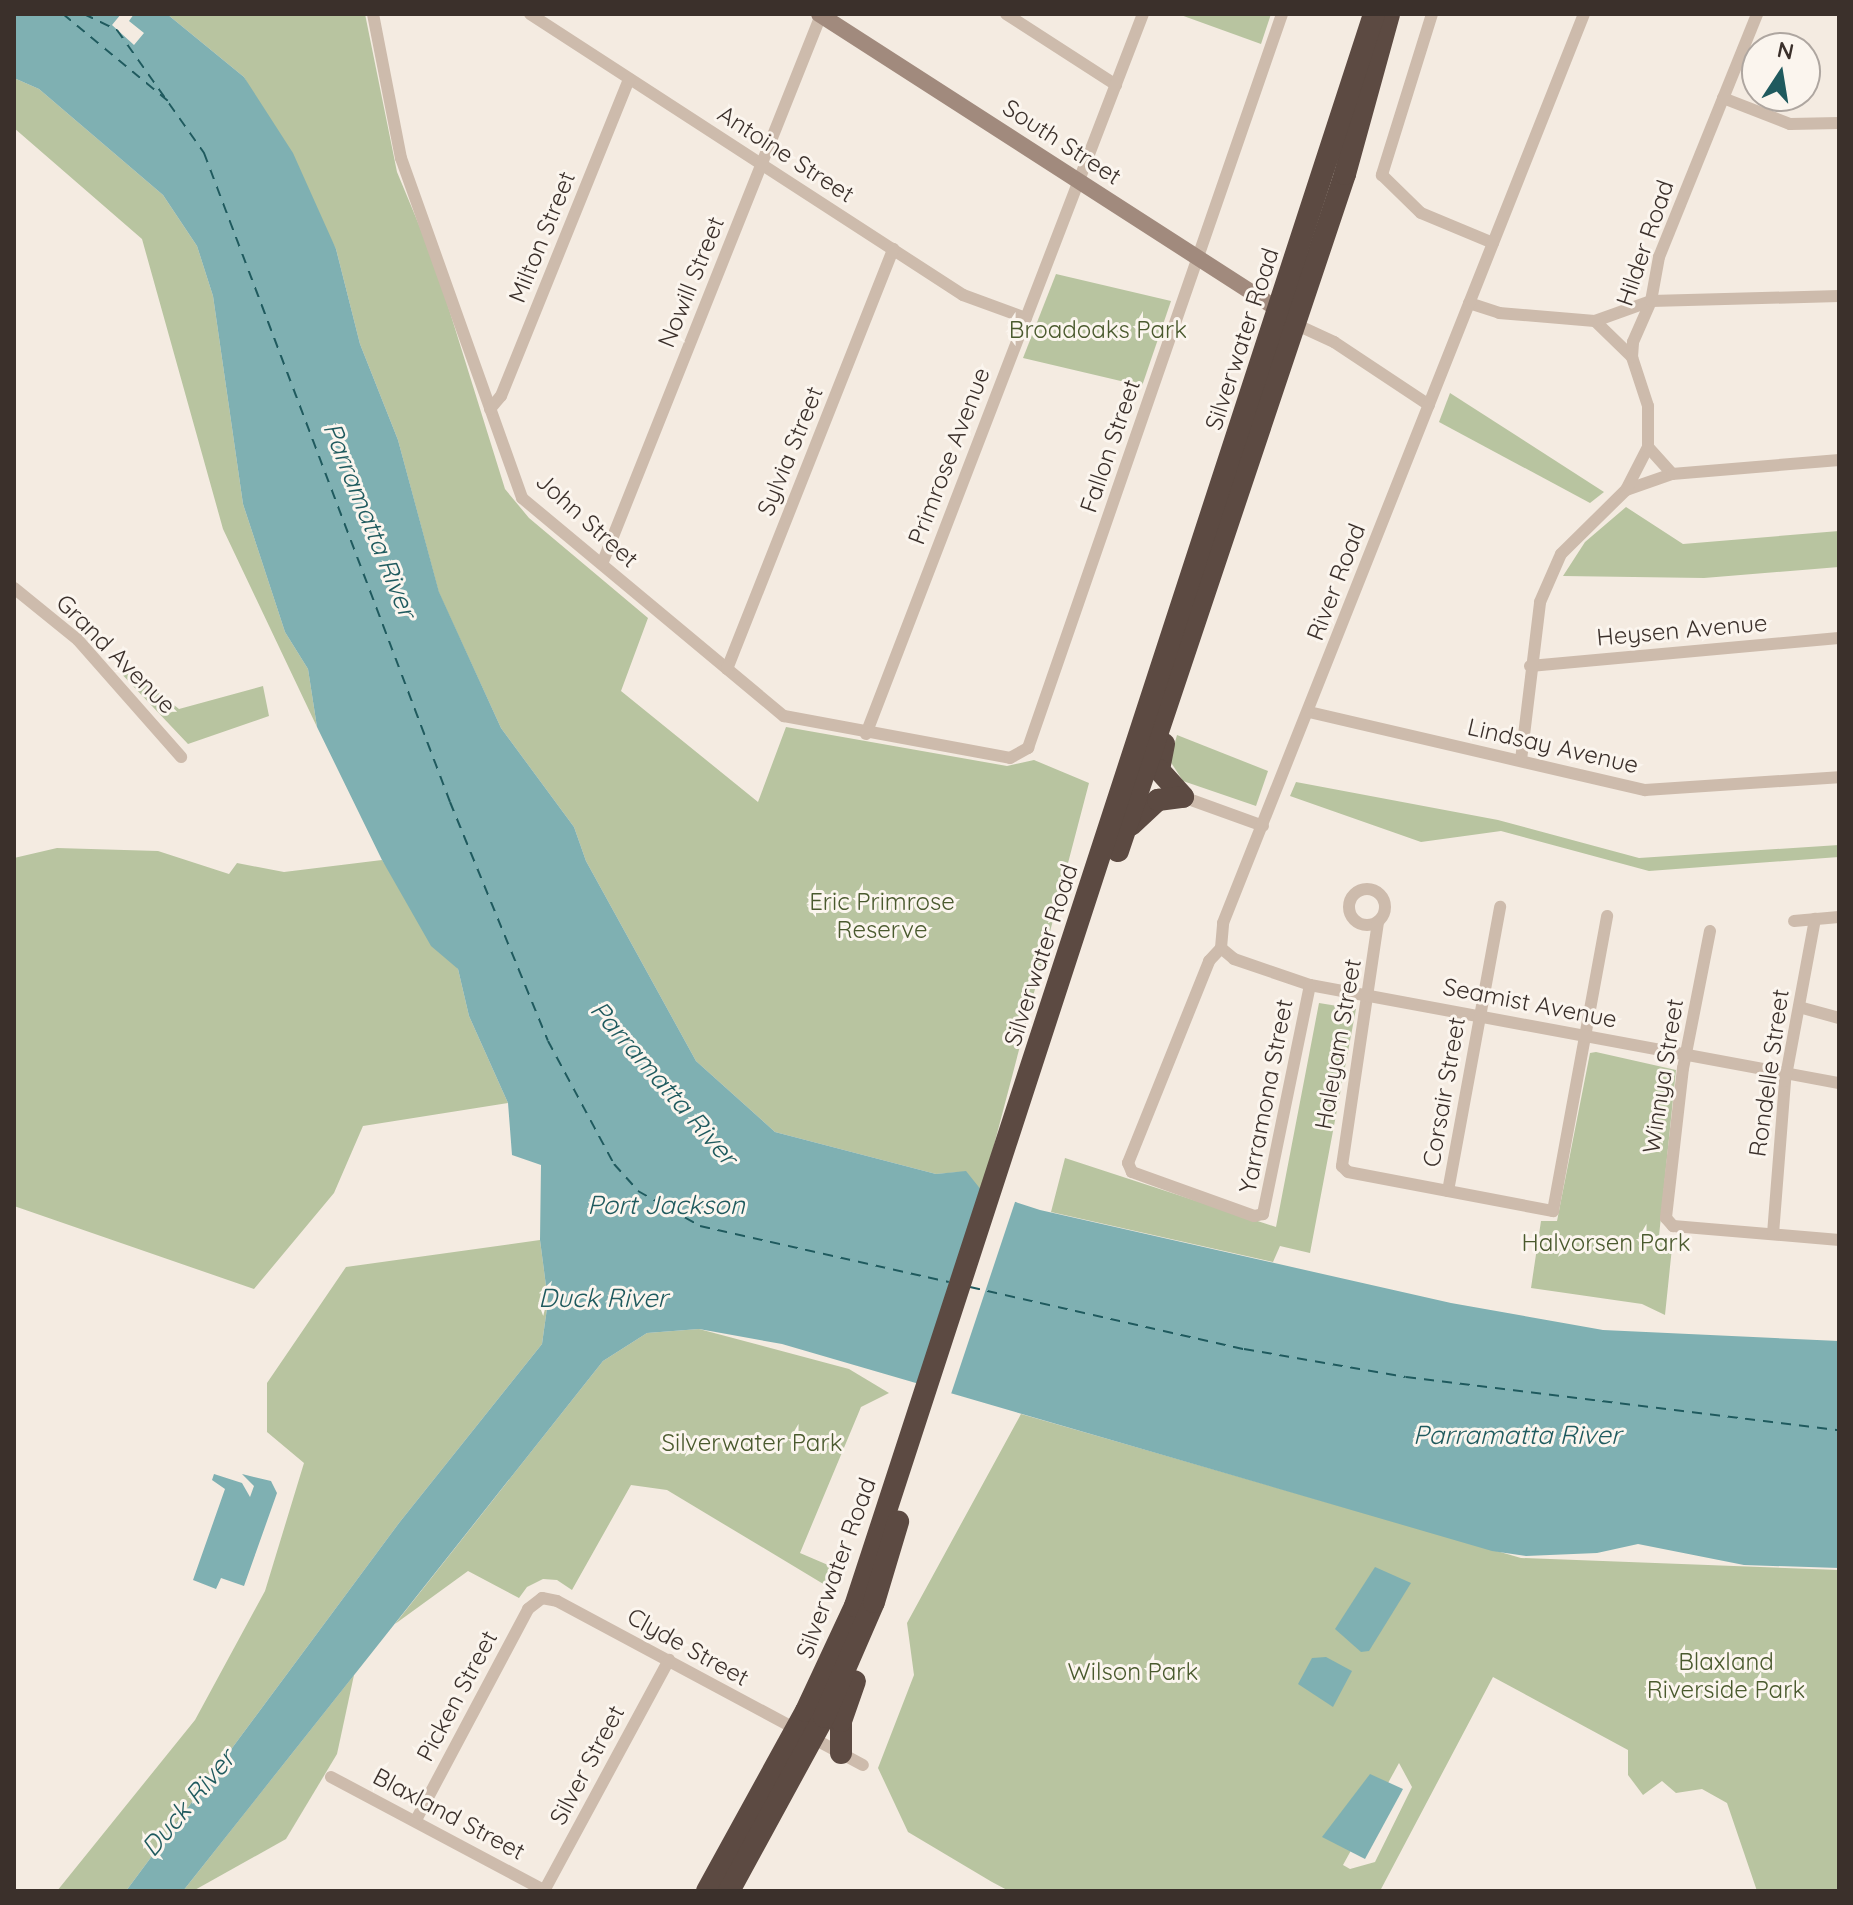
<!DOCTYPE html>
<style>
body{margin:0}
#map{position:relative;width:1853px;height:1905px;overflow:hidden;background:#f4ebe1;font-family:Quicksand,sans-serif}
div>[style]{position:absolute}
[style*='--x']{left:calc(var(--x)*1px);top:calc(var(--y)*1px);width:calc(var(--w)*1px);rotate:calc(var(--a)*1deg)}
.green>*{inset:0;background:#b8c4a0}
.water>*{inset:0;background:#7fb0b2}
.pier>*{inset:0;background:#f4ebe1}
.ferry>*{height:2px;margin-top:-1px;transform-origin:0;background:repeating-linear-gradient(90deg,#1f5a5e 0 10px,transparent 0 18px)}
.street>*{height:12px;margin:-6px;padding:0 6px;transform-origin:6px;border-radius:6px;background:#cdbbac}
.street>.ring{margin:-6px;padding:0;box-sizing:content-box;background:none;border:12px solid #cdbbac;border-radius:50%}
.secondary>*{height:16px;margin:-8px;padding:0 8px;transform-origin:8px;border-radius:8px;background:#a18a7d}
.highway>*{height:22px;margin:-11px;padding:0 11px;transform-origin:11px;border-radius:11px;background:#5c4a42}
span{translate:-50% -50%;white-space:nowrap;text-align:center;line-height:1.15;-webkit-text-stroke:6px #fbf5ee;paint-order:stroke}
.street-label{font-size:24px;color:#3b302b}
.park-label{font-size:24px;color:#4a5a2e}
.water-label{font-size:26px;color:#1f5a5e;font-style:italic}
.frame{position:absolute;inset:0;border:16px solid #3b302b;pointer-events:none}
.north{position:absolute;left:1741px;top:32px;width:80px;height:80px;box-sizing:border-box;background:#fbf5ee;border:2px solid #aea6a0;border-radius:50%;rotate:12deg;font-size:22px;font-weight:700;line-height:32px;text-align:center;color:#3b302b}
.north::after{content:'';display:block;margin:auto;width:28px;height:36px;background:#1f5a5e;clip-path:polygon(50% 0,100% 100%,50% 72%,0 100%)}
</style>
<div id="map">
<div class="green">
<i style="clip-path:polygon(167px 14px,365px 14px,397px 172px,434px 261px,505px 489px,529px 518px,648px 618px,621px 691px,758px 802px,786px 727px,1007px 766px,1034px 760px,1089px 783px,982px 1191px,961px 1172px,936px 1174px,775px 1132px,696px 1061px,586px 861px,574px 827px,501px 728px,439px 593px,398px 440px,360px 344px,336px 249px,244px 77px)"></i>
<i style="clip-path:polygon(1178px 14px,1271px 14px,1261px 44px)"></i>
<i style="clip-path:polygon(14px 78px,39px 89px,163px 195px,197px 246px,213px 296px,243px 504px,285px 632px,308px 669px,317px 727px,223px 529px,142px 239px,14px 128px)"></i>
<i style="clip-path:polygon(1056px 274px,1171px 301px,1142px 386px,1023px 358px)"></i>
<i style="clip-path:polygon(1450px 393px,1604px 492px,1590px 503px,1439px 422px)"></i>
<i style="clip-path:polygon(1626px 507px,1683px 544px,1839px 531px,1839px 567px,1704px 578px,1563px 576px,1585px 542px)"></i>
<i style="clip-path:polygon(124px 666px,179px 709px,263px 686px,269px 716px,188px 744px,116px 668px)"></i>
<i style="clip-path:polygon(1177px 735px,1268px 771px,1256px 806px,1183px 781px,1170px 761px)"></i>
<i style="clip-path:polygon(1296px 782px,1498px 820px,1639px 858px,1839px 845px,1839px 857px,1649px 871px,1501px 831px,1421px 842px,1290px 796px)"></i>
<i style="clip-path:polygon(57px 848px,158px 851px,229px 874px,237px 863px,284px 872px,382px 860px,458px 969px,469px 1016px,508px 1103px,363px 1126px,334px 1193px,254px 1289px,14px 1206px,14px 858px)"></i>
<i style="clip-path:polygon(1319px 1003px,1356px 1009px,1310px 1253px,1280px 1246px,1273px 1262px,1051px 1212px,1065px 1158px,1276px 1227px)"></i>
<i style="clip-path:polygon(1596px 1052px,1676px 1070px,1659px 1236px,1673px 1238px,1665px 1315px,1642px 1304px,1531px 1288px,1541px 1221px,1557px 1221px,1590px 1053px)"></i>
<i style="clip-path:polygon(540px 1240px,548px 1301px,542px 1344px,399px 1523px,126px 1891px,57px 1891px,195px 1720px,265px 1591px,304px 1463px,267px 1432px,267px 1383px,346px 1267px)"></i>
<i style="clip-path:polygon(699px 1329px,849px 1369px,889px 1393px,861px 1407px,800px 1553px,835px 1568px,825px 1585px,667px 1490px,631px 1485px,572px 1590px,557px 1580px,543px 1579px,527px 1587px,519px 1598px,468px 1571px,395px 1624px,603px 1361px,647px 1333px)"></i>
<i style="clip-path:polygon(evenodd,1021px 1414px,1521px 1558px,1839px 1570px,1839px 1891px,1757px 1891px,1727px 1803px,1702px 1789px,1676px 1793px,1662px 1781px,1643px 1795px,1628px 1775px,1628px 1750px,1493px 1677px,1380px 1891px,1009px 1891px,992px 1882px,908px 1832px,878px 1768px,914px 1675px,907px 1623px,1021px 1414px,1399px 1763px,1412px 1787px,1375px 1862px,1350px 1869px,1343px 1865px,1399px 1763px)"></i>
<i style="clip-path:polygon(354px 1675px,337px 1754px,286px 1839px,193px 1891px,183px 1891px)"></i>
</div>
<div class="water">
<i style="clip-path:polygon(14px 14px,167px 14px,244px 77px,293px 153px,336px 249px,360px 344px,398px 440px,439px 592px,501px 728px,574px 827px,586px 861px,696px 1061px,775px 1132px,936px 1174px,966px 1171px,982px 1191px,1040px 1210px,1451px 1303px,1603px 1330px,1839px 1341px,1839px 1568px,1744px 1565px,1638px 1544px,1597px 1553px,1526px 1556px,1492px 1551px,782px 1344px,699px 1329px,647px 1333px,603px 1361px,183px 1891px,126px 1891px,399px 1523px,542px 1344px,548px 1301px,540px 1240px,541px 1165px,512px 1155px,508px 1103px,469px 1016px,458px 969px,431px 946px,382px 860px,317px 727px,308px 669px,285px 632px,243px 504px,213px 296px,197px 246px,163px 195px,39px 89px,14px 78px)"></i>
<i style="clip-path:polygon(214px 1474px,242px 1483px,250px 1497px,254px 1486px,242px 1474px,271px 1481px,277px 1493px,244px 1586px,221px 1578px,216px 1589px,193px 1580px,225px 1489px,212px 1480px)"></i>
<i style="clip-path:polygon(1375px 1567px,1411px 1583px,1369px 1651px,1361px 1652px,1335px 1629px)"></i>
<i style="clip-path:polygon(1326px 1657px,1352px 1671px,1333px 1707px,1298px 1684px,1312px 1658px)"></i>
<i style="clip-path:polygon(1370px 1774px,1403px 1789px,1365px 1859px,1322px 1837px)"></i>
</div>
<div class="pier">
<i style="clip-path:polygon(121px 14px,134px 14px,129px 21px,144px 33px,134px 45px,112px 25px)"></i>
<i style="clip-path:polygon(999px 1189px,1017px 1196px,950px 1397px,934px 1393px)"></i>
</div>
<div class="ferry">
<i style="--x:63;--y:14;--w:136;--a:39.6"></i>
<i style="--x:84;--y:14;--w:37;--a:26"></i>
<i style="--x:117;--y:30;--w:151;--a:54.7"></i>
<i style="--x:204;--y:153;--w:694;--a:69.24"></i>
<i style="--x:450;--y:802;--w:258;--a:67.7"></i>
<i style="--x:548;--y:1041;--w:140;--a:61.8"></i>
<i style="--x:614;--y:1164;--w:36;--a:48"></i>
<i style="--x:638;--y:1191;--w:71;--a:29.4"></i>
<i style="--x:700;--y:1226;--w:255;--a:12.7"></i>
<i style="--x:970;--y:1287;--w:281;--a:12.8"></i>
<i style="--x:1244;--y:1349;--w:164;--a:9.8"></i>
<i style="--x:1406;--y:1377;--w:436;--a:7"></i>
</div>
<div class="street">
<i style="--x:373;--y:14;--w:147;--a:79"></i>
<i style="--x:401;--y:158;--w:361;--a:70.4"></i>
<i style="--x:522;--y:498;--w:341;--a:39.8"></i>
<i style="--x:784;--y:716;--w:230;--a:10.5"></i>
<i style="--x:1010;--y:758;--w:21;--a:-29"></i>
<i style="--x:1028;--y:748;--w:777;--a:-70.91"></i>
<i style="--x:530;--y:14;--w:516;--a:32.98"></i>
<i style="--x:963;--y:295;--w:67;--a:20.1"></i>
<i style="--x:1006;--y:14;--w:131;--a:32.8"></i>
<i style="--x:1432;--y:14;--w:169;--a:107.3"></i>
<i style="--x:1382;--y:175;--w:54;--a:44.3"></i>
<i style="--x:1421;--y:213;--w:78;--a:22.6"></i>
<i style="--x:1723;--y:98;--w:72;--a:21.2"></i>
<i style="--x:1790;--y:124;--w:49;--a:-1.2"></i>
<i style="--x:1469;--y:303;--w:32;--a:18"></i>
<i style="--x:1499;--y:313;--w:96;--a:4.8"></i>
<i style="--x:1595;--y:321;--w:52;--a:44.2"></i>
<i style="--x:1595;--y:321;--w:59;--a:-19.7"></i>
<i style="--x:1651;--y:301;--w:188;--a:-1.5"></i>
<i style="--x:1295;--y:324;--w:43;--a:24.8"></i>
<i style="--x:1334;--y:342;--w:114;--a:33.6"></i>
<i style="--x:490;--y:409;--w:17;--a:-50"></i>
<i style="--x:501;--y:396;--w:342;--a:-68"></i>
<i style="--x:1648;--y:447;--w:36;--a:48"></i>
<i style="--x:1626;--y:490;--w:49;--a:-19.2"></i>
<i style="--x:1672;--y:474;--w:168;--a:-4.8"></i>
<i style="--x:602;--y:564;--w:591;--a:-68.25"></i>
<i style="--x:14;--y:588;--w:82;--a:39.1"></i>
<i style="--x:78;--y:640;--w:156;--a:48.6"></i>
<i style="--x:1530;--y:666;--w:310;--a:-5.2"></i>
<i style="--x:727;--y:669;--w:452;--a:-68.4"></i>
<i style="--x:1309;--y:712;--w:345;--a:13.1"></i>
<i style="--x:1645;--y:790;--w:194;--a:-3.8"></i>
<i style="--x:866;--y:734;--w:771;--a:-68.96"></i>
<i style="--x:1521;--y:760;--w:159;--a:-83.1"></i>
<i style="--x:1540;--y:602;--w:52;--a:-66.4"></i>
<i style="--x:1561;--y:554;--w:91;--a:-44.6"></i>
<i style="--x:1626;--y:490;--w:48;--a:-62.9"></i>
<i style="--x:1648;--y:447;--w:41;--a:-90"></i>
<i style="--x:1648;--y:406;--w:52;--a:-108.1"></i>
<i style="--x:1632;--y:357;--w:15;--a:-86"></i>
<i style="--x:1633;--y:342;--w:45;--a:-66.3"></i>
<i style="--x:1651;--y:301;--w:45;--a:-79.7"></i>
<i style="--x:1659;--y:257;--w:262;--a:-68"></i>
<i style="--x:1183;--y:797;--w:85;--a:19.9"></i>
<i class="ring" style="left:1349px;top:889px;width:24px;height:24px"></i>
<i style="--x:1794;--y:921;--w:45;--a:-5.1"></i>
<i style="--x:1378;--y:922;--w:247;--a:98.4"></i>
<i style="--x:1342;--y:1166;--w:8;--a:45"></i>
<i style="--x:1348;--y:1172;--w:209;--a:10.8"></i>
<i style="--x:1553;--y:1211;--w:300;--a:-79.6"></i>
<i style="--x:1710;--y:931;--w:140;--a:101.1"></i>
<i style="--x:1683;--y:1068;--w:151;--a:96.5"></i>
<i style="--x:1666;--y:1218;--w:11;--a:49"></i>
<i style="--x:1673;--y:1226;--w:167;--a:4.8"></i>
<i style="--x:1221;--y:948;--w:17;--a:40"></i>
<i style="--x:1234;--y:959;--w:80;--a:18.9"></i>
<i style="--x:1310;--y:985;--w:538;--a:10.5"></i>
<i style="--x:1310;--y:985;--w:234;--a:101.6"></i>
<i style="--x:1263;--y:1214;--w:9;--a:167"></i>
<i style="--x:1254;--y:1216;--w:130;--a:-160.2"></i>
<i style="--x:1132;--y:1172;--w:10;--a:-114"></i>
<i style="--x:1128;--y:1163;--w:218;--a:-68.1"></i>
<i style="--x:1209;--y:961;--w:18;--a:-47"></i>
<i style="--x:1221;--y:948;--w:25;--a:-85"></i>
<i style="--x:1223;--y:923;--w:978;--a:-68.34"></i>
<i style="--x:1799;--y:1007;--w:41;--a:15.4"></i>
<i style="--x:1448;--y:1191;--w:289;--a:-79.6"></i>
<i style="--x:1773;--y:1234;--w:153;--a:-85.5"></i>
<i style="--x:1785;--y:1081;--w:165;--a:-79.5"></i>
<i style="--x:331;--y:1777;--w:242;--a:28"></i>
<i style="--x:416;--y:1820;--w:239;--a:-62"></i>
<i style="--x:528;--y:1609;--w:18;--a:-38"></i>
<i style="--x:542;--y:1598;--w:15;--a:11"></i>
<i style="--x:557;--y:1601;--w:347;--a:28.2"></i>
<i style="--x:544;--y:1891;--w:263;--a:-61.6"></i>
</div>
<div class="secondary">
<i style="--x:819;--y:14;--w:547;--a:32.76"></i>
</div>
<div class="highway">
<i style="--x:1164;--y:744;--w:26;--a:101"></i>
<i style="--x:1159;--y:770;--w:36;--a:48"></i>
<i style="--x:1131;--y:825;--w:37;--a:-43"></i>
<i style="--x:1158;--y:800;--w:25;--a:-7"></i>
<i style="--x:1118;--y:851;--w:714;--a:-71.46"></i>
<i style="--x:1345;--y:174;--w:166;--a:-74.6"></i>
<i style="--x:841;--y:1753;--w:32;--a:-90"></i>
<i style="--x:841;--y:1721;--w:42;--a:-70.7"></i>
<i style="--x:707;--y:1891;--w:205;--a:-61.2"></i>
<i style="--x:806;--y:1711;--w:116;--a:-65"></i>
<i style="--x:855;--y:1606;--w:1674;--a:-71.94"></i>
<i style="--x:729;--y:1891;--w:198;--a:-61.4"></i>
<i style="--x:824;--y:1717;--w:125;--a:-66.5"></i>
<i style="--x:874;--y:1602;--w:84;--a:-73.3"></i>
</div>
<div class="street-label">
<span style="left:1062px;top:142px;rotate:33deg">South Street</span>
<span style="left:786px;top:154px;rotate:33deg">Antoine Street</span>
<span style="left:542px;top:237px;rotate:-68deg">Milton Street</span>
<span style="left:1645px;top:243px;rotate:-71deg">Hilder Road</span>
<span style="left:691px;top:282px;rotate:-68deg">Nowill Street</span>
<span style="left:1242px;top:339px;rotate:-72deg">Silverwater Road</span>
<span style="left:1110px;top:446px;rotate:-71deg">Fallon Street</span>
<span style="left:790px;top:451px;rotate:-68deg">Sylvia Street</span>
<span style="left:949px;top:456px;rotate:-69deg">Primrose Avenue</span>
<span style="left:587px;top:520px;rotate:42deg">John Street</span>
<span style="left:1336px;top:582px;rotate:-69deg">River Road</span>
<span style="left:1682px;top:630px;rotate:-5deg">Heysen Avenue</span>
<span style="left:116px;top:654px;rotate:45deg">Grand Avenue</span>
<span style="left:1553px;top:746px;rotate:13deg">Lindsay Avenue</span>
<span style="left:1041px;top:955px;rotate:-72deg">Silverwater Road</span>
<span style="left:1530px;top:1003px;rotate:11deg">Seamist Avenue</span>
<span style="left:1338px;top:1044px;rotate:-80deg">Haleyam Street</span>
<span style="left:1769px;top:1073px;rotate:-82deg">Rondelle Street</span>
<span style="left:1663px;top:1076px;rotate:-81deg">Winnya Street</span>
<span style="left:1444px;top:1092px;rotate:-80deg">Corsair Street</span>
<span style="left:1266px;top:1096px;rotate:-79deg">Yarramona Street</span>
<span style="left:836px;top:1568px;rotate:-70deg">Silverwater Road</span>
<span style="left:688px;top:1647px;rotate:29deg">Clyde Street</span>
<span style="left:457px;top:1696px;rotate:-62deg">Picken Street</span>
<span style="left:587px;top:1765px;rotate:-62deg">Silver Street</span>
<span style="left:449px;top:1814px;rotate:28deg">Blaxland Street</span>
</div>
<div class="park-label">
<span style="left:1098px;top:330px">Broadoaks Park</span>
<span style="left:882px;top:916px">Eric Primrose<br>Reserve</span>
<span style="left:1606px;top:1243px">Halvorsen Park</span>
<span style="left:752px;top:1443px">Silverwater Park</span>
<span style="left:1726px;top:1676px">Blaxland<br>Riverside Park</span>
<span style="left:1133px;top:1672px">Wilson Park</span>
</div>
<div class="water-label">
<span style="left:370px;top:520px;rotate:68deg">Parramatta River</span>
<span style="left:664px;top:1083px;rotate:49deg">Parramatta River</span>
<span style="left:666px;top:1205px">Port Jackson</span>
<span style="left:603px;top:1298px">Duck River</span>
<span style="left:1517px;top:1435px">Parramatta River</span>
<span style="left:188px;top:1803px;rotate:-50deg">Duck River</span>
</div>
<div class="frame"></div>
<div class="north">N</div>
</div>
